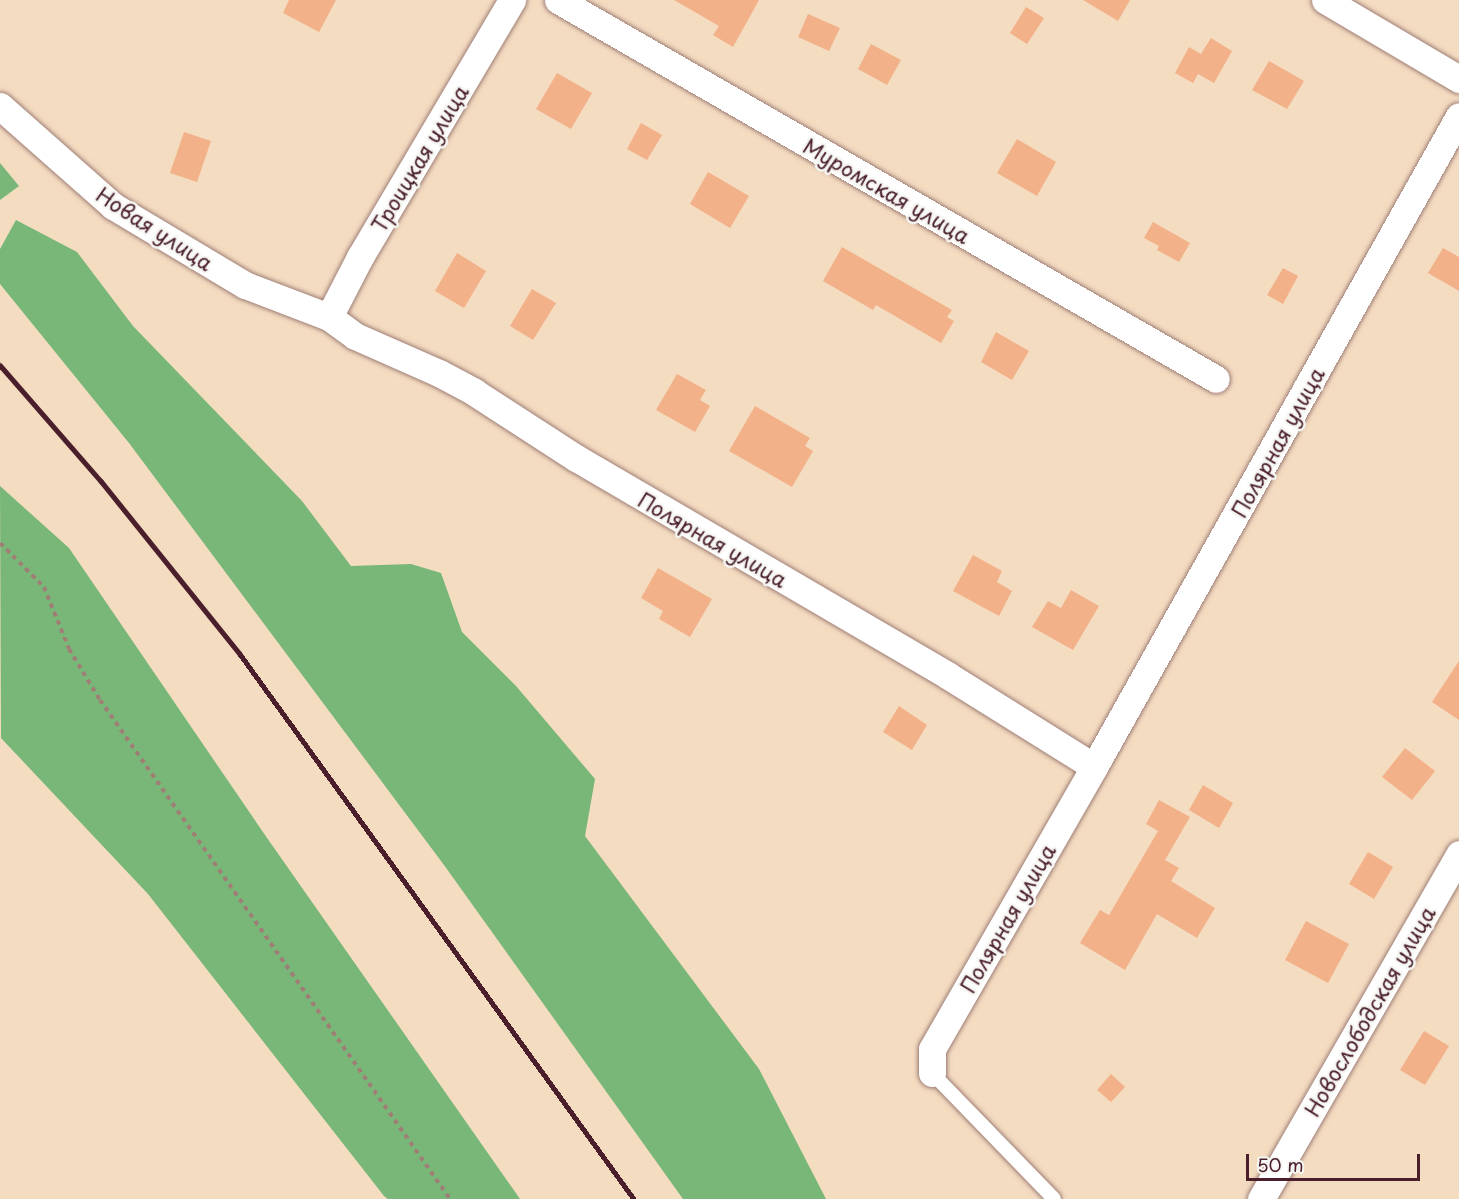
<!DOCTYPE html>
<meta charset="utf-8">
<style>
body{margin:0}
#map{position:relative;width:1459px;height:1199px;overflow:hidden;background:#f4dcc1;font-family:"Playpen Sans",sans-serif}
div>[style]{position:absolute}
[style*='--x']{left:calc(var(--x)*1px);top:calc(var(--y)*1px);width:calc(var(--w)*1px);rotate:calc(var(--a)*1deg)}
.forest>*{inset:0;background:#78b778}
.building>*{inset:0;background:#f2b189}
.path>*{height:4px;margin-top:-2px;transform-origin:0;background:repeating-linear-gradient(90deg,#9f7e76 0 4.5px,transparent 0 9px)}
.roads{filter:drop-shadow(0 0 2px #9f7e76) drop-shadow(0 0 2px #9f7e76)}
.service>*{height:14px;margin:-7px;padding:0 7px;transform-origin:7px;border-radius:7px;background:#fff}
.minor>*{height:27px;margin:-13.5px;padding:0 13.5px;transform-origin:13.5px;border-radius:13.5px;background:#fff}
.rail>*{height:4.5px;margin:-2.25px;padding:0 2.25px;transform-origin:2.25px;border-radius:2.25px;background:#4a1f2b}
span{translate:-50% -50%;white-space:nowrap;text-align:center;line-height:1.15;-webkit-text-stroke:5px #f6f6f2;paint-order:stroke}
.street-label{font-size:21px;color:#4a1f2b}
.scale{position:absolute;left:1246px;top:1154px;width:174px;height:27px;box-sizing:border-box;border:3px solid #4a1f2b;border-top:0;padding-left:8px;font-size:18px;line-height:21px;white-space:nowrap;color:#4a1f2b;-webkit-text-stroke:4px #f6f6f2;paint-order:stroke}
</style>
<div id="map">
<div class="forest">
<i style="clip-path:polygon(0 163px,19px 186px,0 200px)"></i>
<i style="clip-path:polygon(16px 220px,77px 252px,133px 326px,302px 501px,351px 566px,411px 564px,441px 573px,462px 632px,516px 686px,595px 779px,585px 836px,759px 1069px,826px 1199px,683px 1199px,444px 865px,129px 443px,0 284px,0 249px)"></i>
<i style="clip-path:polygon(0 486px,69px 548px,265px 835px,520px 1199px,388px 1199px,384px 1196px,148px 894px,1px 738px)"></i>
</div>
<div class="building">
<i style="clip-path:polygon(289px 0,336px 0,319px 32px,283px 13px)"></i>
<i style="clip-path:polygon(674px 0,759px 0,733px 47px,713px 35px,719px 26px)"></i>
<i style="clip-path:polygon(1083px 0,1130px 0,1118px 21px)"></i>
<i style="clip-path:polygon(1026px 7px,1044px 18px,1027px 44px,1010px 33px)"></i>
<i style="clip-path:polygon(808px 14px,840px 28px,829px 51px,798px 37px)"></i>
<i style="clip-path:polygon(1211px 38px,1232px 51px,1214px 83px,1198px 74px,1193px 83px,1175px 73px,1189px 47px,1201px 54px)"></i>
<i style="clip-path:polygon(871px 44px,901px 60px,887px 85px,858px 69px)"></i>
<i style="clip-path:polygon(1269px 61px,1304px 81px,1287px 109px,1252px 90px)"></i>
<i style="clip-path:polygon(557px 73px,592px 93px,571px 129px,536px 109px)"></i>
<i style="clip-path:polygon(641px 123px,662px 135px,647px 160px,627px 149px)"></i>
<i style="clip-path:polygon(184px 132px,211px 141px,197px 182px,170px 173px)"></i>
<i style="clip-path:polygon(1017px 139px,1056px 162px,1037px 196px,997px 173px)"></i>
<i style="clip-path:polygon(708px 172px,749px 196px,730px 228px,690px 204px)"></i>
<i style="clip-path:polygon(1153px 222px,1190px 243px,1179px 262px,1157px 250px,1159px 246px,1144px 238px)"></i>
<i style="clip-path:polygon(842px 247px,952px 310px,947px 317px,954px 321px,941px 343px,876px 305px,873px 310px,823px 281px)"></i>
<i style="clip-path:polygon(1443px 248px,1459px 257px,1459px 291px,1428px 273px)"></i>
<i style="clip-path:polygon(457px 253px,486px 271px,464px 308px,435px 291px)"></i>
<i style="clip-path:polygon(1283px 268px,1298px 276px,1283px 304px,1267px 295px)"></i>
<i style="clip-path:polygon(532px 289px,556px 303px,533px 340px,510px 326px)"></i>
<i style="clip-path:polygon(996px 332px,1029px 351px,1012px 380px,981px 362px)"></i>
<i style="clip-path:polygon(677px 374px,706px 390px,700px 400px,710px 406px,695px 432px,656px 410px)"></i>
<i style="clip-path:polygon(755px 406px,810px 438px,805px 446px,813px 451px,792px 487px,729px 451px)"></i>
<i style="clip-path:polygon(973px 555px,1002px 571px,997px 582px,1012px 591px,999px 616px,953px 591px)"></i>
<i style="clip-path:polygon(658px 568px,712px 599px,690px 637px,659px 619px,663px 611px,641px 598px)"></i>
<i style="clip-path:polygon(1071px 590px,1099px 606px,1073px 650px,1032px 627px,1048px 601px,1061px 608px)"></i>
<i style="clip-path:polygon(1459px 661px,1459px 720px,1432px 702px)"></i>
<i style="clip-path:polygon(899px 706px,927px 725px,912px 750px,883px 732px)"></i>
<i style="clip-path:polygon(1405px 748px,1435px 771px,1412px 800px,1382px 777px)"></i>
<i style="clip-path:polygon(1203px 785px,1233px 803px,1219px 828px,1189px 810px)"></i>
<i style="clip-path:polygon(1159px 800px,1190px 817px,1165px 860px,1179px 868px,1171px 881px,1215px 908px,1197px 938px,1157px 914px,1125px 970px,1080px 943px,1100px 910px,1109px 915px,1158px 831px,1146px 824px)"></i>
<i style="clip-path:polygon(1368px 852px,1393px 867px,1374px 899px,1349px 884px)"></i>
<i style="clip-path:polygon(1306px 921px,1349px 944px,1328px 983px,1285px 960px)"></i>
<i style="clip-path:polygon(1424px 1031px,1449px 1046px,1425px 1085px,1400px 1070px)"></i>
<i style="clip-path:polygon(1111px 1074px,1125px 1087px,1111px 1102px,1097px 1090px)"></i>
</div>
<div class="path">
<i style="--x:0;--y:543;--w:62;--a:45"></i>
<i style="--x:44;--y:587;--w:67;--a:68"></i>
<i style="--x:69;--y:649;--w:60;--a:58.7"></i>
<i style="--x:100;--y:700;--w:610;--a:54.95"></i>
</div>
<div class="roads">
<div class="service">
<i style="--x:932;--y:1073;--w:175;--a:45.9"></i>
</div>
<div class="minor">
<i style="--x:558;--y:0;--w:759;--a:29.94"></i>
<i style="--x:1325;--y:0;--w:156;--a:30.5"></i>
<i style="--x:0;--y:106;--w:151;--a:41.5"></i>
<i style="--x:113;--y:206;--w:154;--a:30.9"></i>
<i style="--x:245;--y:285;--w:90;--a:20.9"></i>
<i style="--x:329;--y:317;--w:32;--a:36"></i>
<i style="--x:355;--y:336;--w:92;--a:23.8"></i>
<i style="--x:439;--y:373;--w:40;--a:28"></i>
<i style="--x:474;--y:392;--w:121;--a:32.9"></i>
<i style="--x:576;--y:458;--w:430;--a:30.3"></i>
<i style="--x:947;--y:675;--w:173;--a:32"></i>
<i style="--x:329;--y:317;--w:68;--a:-62.7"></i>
<i style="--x:360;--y:257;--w:299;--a:-59.4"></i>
<i style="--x:932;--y:1073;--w:24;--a:-90"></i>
<i style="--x:932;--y:1049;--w:325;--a:-60.1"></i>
<i style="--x:1094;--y:767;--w:746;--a:-60.72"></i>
<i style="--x:1261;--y:1199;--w:398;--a:-60.1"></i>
</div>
</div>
<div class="rail">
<i style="--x:0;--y:365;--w:154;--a:49"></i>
<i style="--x:101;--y:481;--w:222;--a:51.2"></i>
<i style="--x:240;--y:654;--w:673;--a:54.14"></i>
</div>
<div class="street-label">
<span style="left:419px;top:158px;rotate:-59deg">Троицкая улица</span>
<span style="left:887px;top:190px;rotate:30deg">Муромская улица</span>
<span style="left:155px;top:228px;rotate:33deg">Новая улица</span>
<span style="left:1277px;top:442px;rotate:-61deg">Полярная улица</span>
<span style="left:713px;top:539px;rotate:30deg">Полярная улица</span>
<span style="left:1007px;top:918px;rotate:-60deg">Полярная улица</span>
<span style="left:1369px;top:1011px;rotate:-60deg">Новослободская улица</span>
</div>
<div class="scale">50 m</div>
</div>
